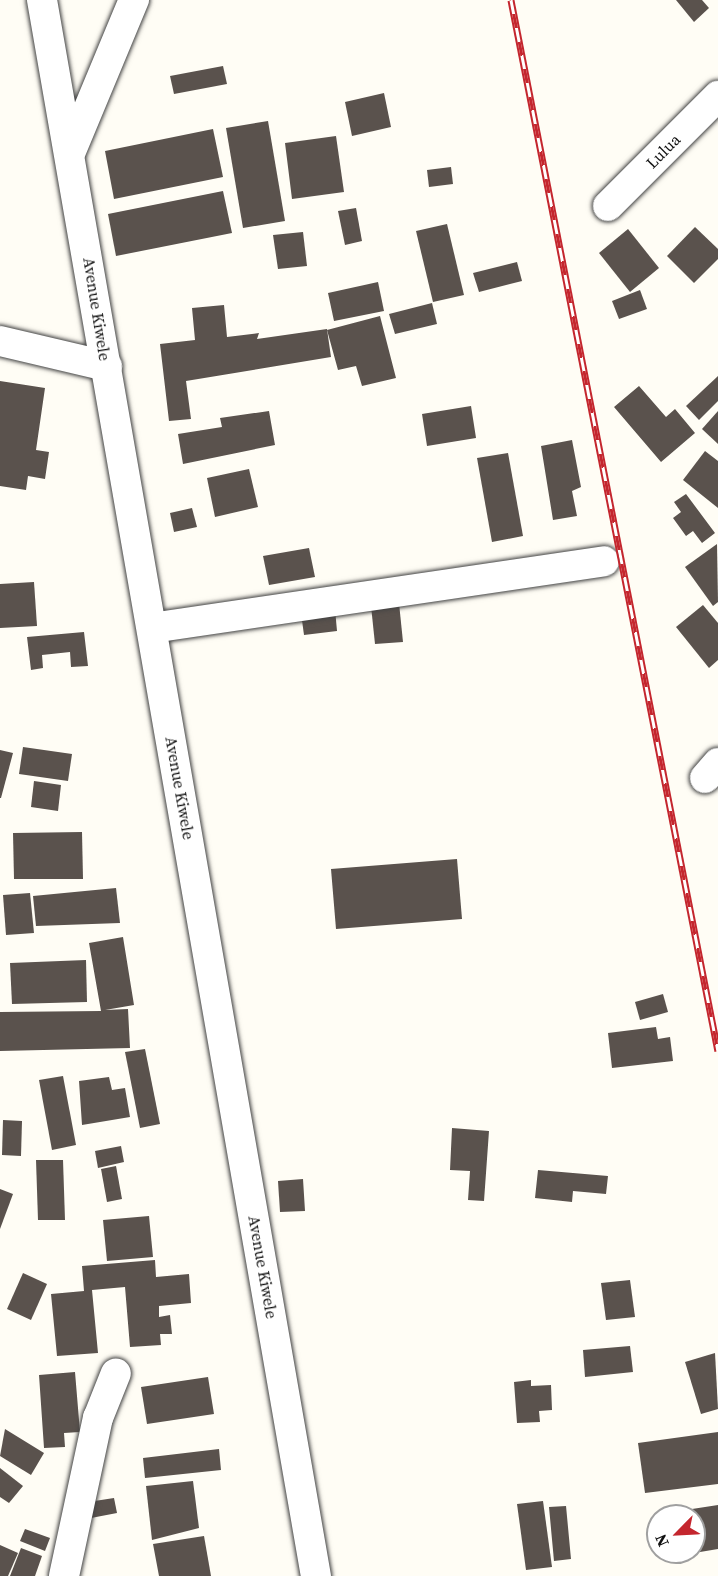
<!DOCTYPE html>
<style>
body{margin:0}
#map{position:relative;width:718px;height:1576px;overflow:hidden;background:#fffdf5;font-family:"Source Serif 4",serif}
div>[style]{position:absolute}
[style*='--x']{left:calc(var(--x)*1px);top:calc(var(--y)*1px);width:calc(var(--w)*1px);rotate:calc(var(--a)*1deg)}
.building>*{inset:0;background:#5a524d}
.roads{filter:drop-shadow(0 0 2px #444) drop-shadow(0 0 2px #444)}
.minor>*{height:30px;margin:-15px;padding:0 15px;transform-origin:15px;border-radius:15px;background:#fff}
.rail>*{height:7px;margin-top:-3.5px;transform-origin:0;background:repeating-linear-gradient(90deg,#fff 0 14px,#c4262e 0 28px);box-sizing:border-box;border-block:2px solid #c4262e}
span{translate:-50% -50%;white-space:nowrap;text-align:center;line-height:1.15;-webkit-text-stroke:6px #fff;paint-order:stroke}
.street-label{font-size:16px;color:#111}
.north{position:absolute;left:646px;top:1504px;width:60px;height:60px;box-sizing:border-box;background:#fff;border:2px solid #a0a0a0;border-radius:50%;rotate:246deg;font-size:16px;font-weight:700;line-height:24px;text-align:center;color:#111}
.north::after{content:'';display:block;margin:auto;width:21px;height:27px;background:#c4262e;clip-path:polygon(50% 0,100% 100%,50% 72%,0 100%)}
</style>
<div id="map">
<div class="building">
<i style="clip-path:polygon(676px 0,702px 0,709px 8px,694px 22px)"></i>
<i style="clip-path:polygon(223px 66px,227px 84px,174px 94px,170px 76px)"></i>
<i style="clip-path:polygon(384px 93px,391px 127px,352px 136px,345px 102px)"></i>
<i style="clip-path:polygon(268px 121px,285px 221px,243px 228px,226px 128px)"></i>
<i style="clip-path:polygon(213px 129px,223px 177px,114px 199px,105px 151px)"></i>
<i style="clip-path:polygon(336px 136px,344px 192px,292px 199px,285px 143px)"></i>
<i style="clip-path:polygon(451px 167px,453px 184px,429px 187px,427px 170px)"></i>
<i style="clip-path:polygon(223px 191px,232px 233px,116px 256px,108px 214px)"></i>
<i style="clip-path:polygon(356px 208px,362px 241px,345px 245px,338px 211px)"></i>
<i style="clip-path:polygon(447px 224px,464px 295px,433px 302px,416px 231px)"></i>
<i style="clip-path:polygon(695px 227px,718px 249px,718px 259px,694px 283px,667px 256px)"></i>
<i style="clip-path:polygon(628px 229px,659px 268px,630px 292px,599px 253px)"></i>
<i style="clip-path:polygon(303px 232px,307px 266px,278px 269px,273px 235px)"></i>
<i style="clip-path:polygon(517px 262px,522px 281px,479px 292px,473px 273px)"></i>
<i style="clip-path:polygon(378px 282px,384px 311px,334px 321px,328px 293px)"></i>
<i style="clip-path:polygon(640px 290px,647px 309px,619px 319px,612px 301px)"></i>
<i style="clip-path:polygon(432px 303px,437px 324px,395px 334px,389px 314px)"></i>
<i style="clip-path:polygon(224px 305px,227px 337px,259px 333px,257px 339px,327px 329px,331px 357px,186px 381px,191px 419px,169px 421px,160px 344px,195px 340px,192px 308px)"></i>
<i style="clip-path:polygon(380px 316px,396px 378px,362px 386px,356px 366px,338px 370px,327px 330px)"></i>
<i style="clip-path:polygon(718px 376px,718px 401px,699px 420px,686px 406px)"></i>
<i style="clip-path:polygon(0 381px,45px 388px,36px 450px,49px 452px,45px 479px,28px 476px,26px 490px,0 486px)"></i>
<i style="clip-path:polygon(639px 386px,666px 417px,675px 409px,695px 433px,661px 462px,614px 407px)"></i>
<i style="clip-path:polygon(471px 406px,476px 438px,427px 446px,422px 414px)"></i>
<i style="clip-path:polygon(269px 411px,275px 445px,183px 464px,178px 434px,222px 427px,220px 418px)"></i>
<i style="clip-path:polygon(718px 411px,718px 444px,702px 429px)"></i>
<i style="clip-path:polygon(572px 440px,581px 487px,572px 491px,577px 516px,553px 520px,541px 446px)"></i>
<i style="clip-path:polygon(705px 451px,718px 461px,718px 508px,683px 480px)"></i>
<i style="clip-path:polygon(508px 453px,523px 536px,492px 542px,477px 458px)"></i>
<i style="clip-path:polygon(249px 469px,258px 507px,215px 517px,207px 478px)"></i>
<i style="clip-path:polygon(686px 494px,715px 533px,702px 543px,693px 531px,686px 536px,673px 518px,681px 512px,674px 502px)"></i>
<i style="clip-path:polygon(192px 508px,197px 527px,174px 532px,170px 513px)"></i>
<i style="clip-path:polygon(717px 544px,718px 602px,713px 606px,685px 567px)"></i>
<i style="clip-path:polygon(309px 548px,315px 577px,269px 585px,263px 556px)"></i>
<i style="clip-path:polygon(34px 582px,37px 626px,0 628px,0 584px)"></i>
<i style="clip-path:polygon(399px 603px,403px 642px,375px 644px,371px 606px)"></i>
<i style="clip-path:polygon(703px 605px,718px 623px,718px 660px,709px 668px,676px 627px)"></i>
<i style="clip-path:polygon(335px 609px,337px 631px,304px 635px,301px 613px)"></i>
<i style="clip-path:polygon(84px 632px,88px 666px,71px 667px,70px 652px,42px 655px,43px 668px,31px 670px,27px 637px)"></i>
<i style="clip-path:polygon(23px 747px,72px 754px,68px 781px,19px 774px)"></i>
<i style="clip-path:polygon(0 750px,13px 753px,1px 798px,0 798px)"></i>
<i style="clip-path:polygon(34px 781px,61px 785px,58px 811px,31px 807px)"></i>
<i style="clip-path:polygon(82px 832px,83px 879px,14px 879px,13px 833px)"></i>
<i style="clip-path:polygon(457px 859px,462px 919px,336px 929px,331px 869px)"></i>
<i style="clip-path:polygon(116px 888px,120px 923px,36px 926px,33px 896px)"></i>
<i style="clip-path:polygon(30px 893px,34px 933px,6px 935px,3px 895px)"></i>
<i style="clip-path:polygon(123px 937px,134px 1005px,105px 1010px,128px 1009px,130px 1048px,0 1051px,0 1012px,101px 1011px,89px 943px)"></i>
<i style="clip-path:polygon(86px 960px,87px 1002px,12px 1004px,10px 963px)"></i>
<i style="clip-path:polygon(663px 994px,668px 1012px,640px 1020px,635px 1002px)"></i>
<i style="clip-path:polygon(656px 1027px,658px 1039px,670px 1037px,673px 1061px,612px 1068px,608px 1033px)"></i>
<i style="clip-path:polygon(145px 1049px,160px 1124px,140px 1128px,125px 1052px)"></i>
<i style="clip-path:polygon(63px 1076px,76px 1145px,52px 1150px,39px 1080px)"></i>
<i style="clip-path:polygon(109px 1077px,112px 1090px,125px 1088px,130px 1117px,82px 1125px,79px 1081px)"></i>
<i style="clip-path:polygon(3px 1120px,22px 1121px,21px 1156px,2px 1155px)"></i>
<i style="clip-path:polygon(452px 1128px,489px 1131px,484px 1201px,468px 1200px,470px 1171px,450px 1170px)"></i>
<i style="clip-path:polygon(121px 1146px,124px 1162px,98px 1168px,95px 1151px)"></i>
<i style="clip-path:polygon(36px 1160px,63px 1160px,65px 1220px,38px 1220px)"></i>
<i style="clip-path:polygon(116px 1166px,122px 1199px,107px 1202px,101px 1169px)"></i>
<i style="clip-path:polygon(538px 1170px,608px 1176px,606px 1194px,573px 1191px,572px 1202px,535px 1198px)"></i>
<i style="clip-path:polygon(303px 1179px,305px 1211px,280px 1212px,278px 1181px)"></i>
<i style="clip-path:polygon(0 1189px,13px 1194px,0 1229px)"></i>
<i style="clip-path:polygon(149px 1216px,153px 1257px,107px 1261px,103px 1220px)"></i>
<i style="clip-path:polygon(155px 1260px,156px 1277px,189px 1274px,191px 1303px,159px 1306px,159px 1317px,170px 1315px,172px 1334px,160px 1334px,161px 1345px,130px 1347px,125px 1287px,92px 1290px,98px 1353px,57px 1356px,51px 1294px,84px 1291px,82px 1266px)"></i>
<i style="clip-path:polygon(23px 1273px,47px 1284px,31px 1320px,7px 1309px)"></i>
<i style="clip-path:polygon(630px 1280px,635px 1317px,606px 1320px,601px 1283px)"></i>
<i style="clip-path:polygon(630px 1346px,633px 1372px,585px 1377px,583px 1350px)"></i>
<i style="clip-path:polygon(715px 1353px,718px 1409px,701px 1414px,685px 1362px)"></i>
<i style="clip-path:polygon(75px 1372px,80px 1432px,64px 1433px,65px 1447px,44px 1448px,39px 1375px)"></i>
<i style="clip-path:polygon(208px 1377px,214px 1414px,147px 1424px,141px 1387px)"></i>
<i style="clip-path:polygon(531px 1380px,531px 1386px,551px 1385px,552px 1410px,539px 1411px,540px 1422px,517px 1423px,514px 1382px)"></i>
<i style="clip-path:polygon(5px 1429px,44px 1453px,31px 1475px,0 1456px)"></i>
<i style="clip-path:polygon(718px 1432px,718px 1484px,645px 1493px,638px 1443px)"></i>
<i style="clip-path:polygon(219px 1449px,221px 1470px,145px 1478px,143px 1458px)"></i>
<i style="clip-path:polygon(0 1468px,23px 1486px,9px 1503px,0 1497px)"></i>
<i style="clip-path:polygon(193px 1481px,199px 1528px,152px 1540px,146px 1486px)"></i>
<i style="clip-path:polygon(114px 1498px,117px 1513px,91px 1518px,88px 1502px)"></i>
<i style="clip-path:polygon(543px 1501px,552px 1567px,526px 1570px,517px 1504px)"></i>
<i style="clip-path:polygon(718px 1505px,718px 1549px,694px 1553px,694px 1516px,658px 1516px,657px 1540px,653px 1515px)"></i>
<i style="clip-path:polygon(566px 1506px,571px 1559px,554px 1561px,549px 1507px)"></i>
<i style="clip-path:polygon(25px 1529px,50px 1538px,45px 1551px,20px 1541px)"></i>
<i style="clip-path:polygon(204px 1536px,211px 1576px,159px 1576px,153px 1544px)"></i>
<i style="clip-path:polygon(0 1545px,18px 1553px,8px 1576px,0 1576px)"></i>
<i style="clip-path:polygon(21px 1548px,42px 1556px,35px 1576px,10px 1576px)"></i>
<i style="clip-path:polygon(659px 1552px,690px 1552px,690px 1553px,659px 1558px)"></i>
</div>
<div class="roads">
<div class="minor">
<i style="--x:42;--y:0;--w:1600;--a:80.14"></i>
<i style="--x:71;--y:151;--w:164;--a:-67.4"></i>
<i style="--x:608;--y:206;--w:156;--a:-45"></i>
<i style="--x:0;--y:341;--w:110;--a:13.2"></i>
<i style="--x:152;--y:628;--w:457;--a:-8.4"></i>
<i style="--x:705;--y:778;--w:20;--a:-49"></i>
<i style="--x:64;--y:1576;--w:162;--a:-77.9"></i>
<i style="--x:98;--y:1418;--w:48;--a:-68.2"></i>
</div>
</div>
<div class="rail">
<i style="--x:511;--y:0;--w:1071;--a:78.86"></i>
</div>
<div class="street-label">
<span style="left:663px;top:151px;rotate:-45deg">Lulua</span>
<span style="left:97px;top:309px;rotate:81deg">Avenue Kiwele</span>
<span style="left:180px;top:788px;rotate:80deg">Avenue Kiwele</span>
<span style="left:263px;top:1267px;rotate:80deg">Avenue Kiwele</span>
</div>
<div class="north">N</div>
</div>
